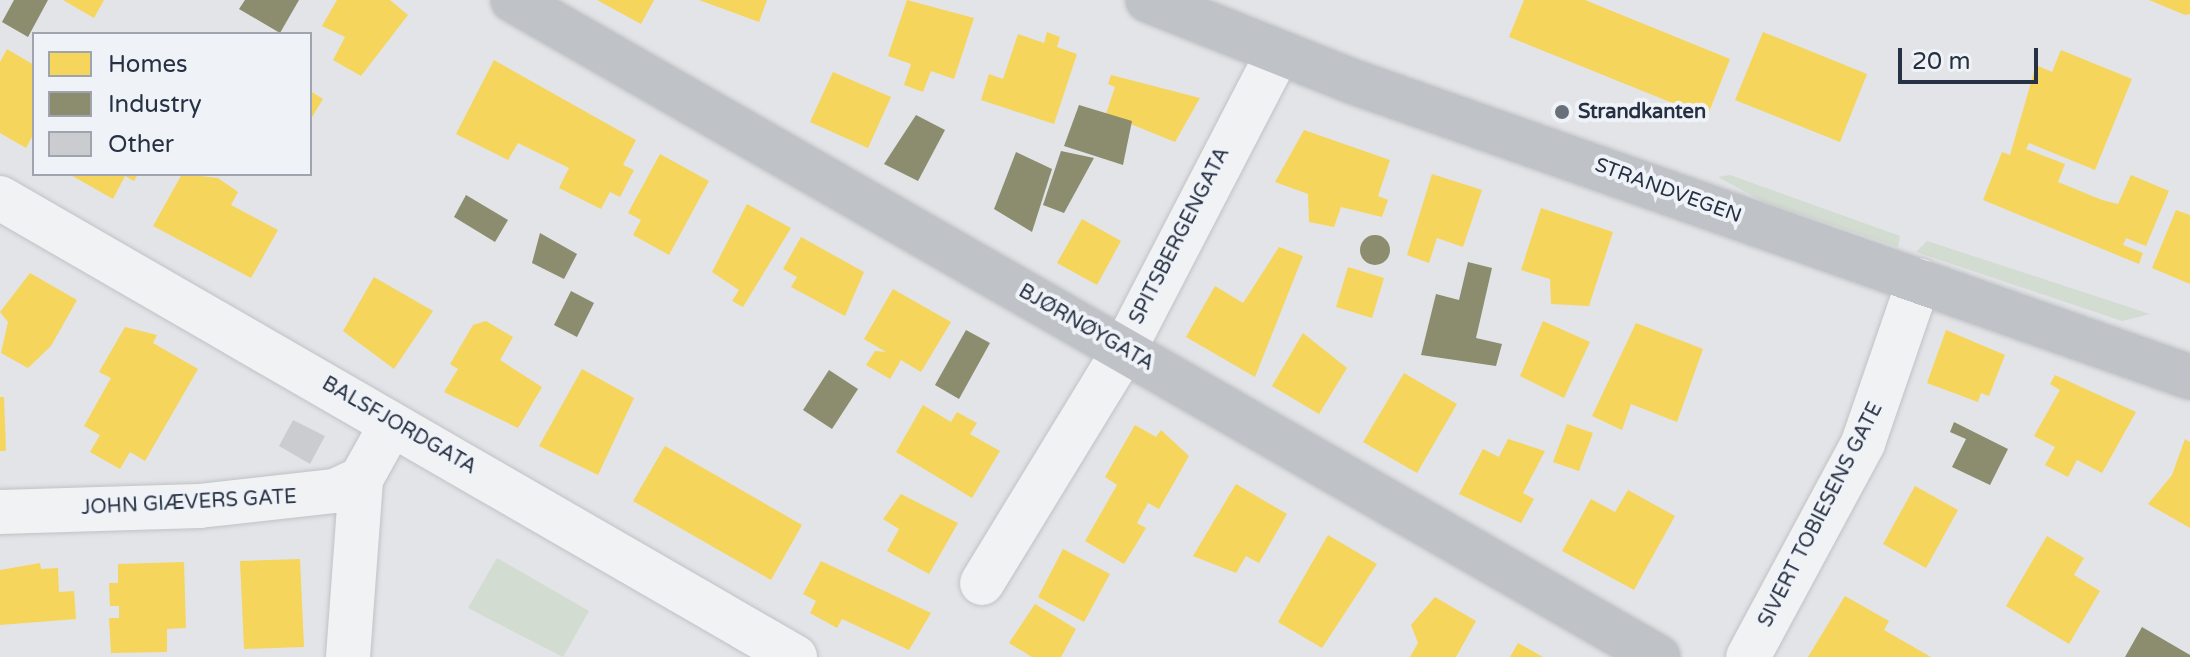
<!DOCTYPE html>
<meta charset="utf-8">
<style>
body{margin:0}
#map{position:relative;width:2190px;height:657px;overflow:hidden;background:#e2e4e7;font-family:"Varela Round",sans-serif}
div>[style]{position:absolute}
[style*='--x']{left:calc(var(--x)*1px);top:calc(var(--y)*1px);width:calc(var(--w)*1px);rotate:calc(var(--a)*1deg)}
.green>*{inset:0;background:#d2dcd1}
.homes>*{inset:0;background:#f6d55c}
.industry>*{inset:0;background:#8c8c6e}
.round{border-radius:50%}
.building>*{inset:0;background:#caccd0}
.roads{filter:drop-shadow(0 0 2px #c0c2c5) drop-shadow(0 0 2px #c0c2c5)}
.street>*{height:44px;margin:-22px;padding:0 22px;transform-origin:22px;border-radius:22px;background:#f1f2f4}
.secondary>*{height:44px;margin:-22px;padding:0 22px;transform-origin:22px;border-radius:22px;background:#bfc2c7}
.dots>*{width:22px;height:22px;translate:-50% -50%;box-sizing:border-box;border:4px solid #eff2f7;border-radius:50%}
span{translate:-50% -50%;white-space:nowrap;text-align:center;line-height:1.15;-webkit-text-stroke:8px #eff2f7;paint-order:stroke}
.poi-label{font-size:20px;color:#263143;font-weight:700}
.left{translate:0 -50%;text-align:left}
.street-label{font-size:20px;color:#263143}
.legend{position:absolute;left:32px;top:32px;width:280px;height:144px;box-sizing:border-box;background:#eff2f7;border:2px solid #9fa5af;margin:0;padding:10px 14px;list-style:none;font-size:24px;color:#263143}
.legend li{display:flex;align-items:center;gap:16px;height:40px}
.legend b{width:40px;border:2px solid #9fa5af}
.scale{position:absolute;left:1898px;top:48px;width:140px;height:36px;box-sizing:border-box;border:4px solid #263143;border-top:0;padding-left:10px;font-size:24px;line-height:28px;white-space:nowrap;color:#263143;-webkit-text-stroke:6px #eff2f7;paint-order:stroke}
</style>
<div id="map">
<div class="green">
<i style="clip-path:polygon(1730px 175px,1900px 236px,1898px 247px,1762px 201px,1718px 177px)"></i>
<i style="clip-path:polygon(1927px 241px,2150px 314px,2122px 321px,1916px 252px)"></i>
<i style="clip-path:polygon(497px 558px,589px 611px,563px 657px,468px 608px)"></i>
</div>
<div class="homes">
<i style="clip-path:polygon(63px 0,104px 0,94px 18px)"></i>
<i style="clip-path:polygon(337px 0,390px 0,408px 15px,361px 76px,333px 60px,345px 37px,322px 26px)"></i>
<i style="clip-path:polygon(597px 0,654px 0,641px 24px)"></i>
<i style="clip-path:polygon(699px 0,767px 0,759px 22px)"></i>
<i style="clip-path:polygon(907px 0,974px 18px,954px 79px,931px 71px,923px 92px,904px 85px,911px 64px,888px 56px)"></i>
<i style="clip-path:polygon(1524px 0,1585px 0,1730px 59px,1707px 117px,1509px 37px)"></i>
<i style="clip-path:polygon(2149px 0,2190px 0,2190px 14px,2185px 15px)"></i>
<i style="clip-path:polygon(1047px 32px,1060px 37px,1057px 47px,1077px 54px,1054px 124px,981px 100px,989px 74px,1003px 79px,1018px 34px,1044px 43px)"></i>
<i style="clip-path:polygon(1763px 32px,1867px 74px,1840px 142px,1735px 100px)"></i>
<i style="clip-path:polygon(7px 49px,34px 65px,34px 133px,26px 148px,0 133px,0 62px)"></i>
<i style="clip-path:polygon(2061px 50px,2132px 79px,2095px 170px,2029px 143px,2026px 149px,2065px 164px,2058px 182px,2102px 200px,2118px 204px,2131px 175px,2169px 191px,2146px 246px,2126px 238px,2123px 245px,2143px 253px,2139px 264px,1983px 200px,2002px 152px,2010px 155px,2036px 65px,2052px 72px)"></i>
<i style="clip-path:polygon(494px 60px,636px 140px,623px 165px,634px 170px,620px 197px,610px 192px,601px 209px,559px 188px,569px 168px,518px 143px,508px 160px,456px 134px)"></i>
<i style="clip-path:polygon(833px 72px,891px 97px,868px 148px,810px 122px)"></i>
<i style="clip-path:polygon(1111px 75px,1200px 98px,1175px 142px,1106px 114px,1115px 87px,1108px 84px)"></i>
<i style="clip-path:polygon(310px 91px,323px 99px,312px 117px,310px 115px)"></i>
<i style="clip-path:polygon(1304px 130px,1390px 160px,1378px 196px,1388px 200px,1382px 217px,1341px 207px,1334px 227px,1309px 222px,1308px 194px,1275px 182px)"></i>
<i style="clip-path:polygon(660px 154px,709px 181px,669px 255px,633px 235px,641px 220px,628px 213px)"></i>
<i style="clip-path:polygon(69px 174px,138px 174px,134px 181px,125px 176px,113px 199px)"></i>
<i style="clip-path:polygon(182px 174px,218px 178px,238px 192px,231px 205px,278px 230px,251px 278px,153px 226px)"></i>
<i style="clip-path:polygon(1432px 174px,1482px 190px,1463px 247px,1437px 238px,1429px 263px,1407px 255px)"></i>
<i style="clip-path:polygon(747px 204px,791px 228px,743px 307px,732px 301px,739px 290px,712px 272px)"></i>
<i style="clip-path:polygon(1541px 208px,1613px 232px,1589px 306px,1551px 304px,1550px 279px,1521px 270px)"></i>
<i style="clip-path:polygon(2176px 210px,2190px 215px,2190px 284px,2152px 268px)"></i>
<i style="clip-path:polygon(1082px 219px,1121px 241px,1097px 285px,1057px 263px)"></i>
<i style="clip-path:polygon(801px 237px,864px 272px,845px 316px,791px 287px,797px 277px,783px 269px)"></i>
<i style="clip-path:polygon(1279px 247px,1303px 256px,1255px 377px,1186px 337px,1215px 286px,1243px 303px)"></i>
<i style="clip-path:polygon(1348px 267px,1384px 278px,1372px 318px,1336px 307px)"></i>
<i style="clip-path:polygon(30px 273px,77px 300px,51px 346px,28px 368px,1px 353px,8px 322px,0 312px)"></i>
<i style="clip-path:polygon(374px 277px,433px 311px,394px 369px,343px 331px)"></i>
<i style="clip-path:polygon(893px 289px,951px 322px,921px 372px,901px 360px,890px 379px,866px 365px,875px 351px,886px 352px,864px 339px)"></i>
<i style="clip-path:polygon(486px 321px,513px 337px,500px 360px,542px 387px,518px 428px,444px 392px,458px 369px,450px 364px,473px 325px)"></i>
<i style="clip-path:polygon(1543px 321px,1590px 342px,1564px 398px,1520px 376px)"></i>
<i style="clip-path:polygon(1636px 323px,1703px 349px,1677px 422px,1631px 404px,1622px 430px,1592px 416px)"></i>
<i style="clip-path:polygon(125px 327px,157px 335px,153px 343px,198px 369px,145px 461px,130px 452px,120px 469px,90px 452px,100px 435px,84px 426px,111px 378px,99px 372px)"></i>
<i style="clip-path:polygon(1946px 330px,2005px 355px,1989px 396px,1981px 393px,1978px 402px,1927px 383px)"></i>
<i style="clip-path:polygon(1303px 333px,1347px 368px,1319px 414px,1272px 386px)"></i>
<i style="clip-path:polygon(582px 369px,634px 398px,598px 475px,539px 446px)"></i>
<i style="clip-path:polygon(1404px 373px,1457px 404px,1417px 473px,1363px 442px)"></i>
<i style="clip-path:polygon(2055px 375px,2136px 412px,2102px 473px,2077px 460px,2068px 477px,2045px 465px,2055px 447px,2034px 436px,2060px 390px,2050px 384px)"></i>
<i style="clip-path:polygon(0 397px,4px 397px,6px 451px,0 451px)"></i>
<i style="clip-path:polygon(923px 405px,951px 422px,957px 412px,977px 423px,970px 434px,1000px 451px,972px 498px,896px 452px)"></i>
<i style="clip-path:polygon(1567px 424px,1593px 433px,1579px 471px,1553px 462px)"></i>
<i style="clip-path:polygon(1135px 425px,1156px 437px,1161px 430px,1189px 456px,1159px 509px,1148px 503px,1137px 523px,1146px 528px,1124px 564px,1085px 541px,1117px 485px,1105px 477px)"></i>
<i style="clip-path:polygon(1508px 439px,1545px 451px,1523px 493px,1534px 499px,1521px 523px,1459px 494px,1483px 449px,1499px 457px)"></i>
<i style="clip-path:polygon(2185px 439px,2190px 442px,2190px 528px,2148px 504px,2172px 475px)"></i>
<i style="clip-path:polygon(665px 446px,802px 525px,771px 580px,633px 501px)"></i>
<i style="clip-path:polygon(1236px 484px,1287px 514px,1259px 563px,1246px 556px,1236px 573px,1193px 556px)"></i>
<i style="clip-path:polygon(1915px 486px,1958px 510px,1926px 568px,1883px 544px)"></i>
<i style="clip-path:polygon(1628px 490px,1675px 516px,1634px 590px,1562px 551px,1591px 499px,1615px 512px)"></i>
<i style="clip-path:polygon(901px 494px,958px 523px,929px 574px,887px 551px,899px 529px,883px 519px)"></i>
<i style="clip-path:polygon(1328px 535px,1377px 564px,1322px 648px,1278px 622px)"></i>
<i style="clip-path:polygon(2047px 536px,2084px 558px,2074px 575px,2100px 591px,2069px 644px,2006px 606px)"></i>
<i style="clip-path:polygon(1063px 549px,1110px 574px,1084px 622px,1038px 597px)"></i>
<i style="clip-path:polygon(300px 559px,304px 647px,244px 649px,240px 561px)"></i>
<i style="clip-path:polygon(821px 561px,931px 613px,909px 650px,842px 619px,837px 628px,810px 613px,816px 601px,803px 594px)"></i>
<i style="clip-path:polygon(184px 562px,186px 628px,167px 629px,167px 652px,111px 653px,109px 618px,119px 618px,119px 606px,110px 606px,109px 583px,118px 583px,118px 564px)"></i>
<i style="clip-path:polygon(40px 563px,41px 569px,58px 568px,59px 592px,74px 591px,76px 619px,0 625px,0 570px)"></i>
<i style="clip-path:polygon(1845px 596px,1889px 621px,1884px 630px,1931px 657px,1808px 657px)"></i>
<i style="clip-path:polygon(1435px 597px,1476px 621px,1456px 657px,1410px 657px,1418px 643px,1411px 625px)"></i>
<i style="clip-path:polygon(1035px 604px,1076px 629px,1061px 657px,1032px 657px,1009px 643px)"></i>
<i style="clip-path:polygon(1518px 643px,1543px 657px,1510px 657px)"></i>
</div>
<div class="industry">
<i style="clip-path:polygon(14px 0,48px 0,28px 37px,2px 22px)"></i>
<i style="clip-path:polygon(245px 0,299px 0,280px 33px,239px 9px)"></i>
<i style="clip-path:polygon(1079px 105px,1132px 121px,1123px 165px,1064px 146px)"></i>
<i style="clip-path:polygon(916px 115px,945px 130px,918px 181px,884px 164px)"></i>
<i style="clip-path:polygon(1061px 151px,1094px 158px,1064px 213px,1043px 205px)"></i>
<i style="clip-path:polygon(1016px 152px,1052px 169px,1032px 232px,994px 209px)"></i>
<i style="clip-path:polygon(466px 195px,508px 220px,495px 242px,454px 217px)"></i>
<i style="clip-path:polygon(540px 233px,577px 254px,564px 279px,532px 263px)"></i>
<i class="round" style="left:1360px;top:235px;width:30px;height:30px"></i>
<i style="clip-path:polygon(1468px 262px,1492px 268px,1476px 338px,1502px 344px,1496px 366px,1421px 355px,1436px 294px,1459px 300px)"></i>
<i style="clip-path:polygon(571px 291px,594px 303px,577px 337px,554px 325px)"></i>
<i style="clip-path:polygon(966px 330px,990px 343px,959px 399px,935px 385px)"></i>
<i style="clip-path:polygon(829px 370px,858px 389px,832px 429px,803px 410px)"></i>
<i style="clip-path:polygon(1954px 422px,2008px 449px,1990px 485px,1952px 467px,1966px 439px,1950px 432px)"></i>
<i style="clip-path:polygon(2142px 627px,2190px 655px,2190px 657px,2125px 657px)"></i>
</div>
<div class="building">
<i style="clip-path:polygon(293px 420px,325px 436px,310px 464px,279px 446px)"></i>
</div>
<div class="roads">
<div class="street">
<i style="--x:0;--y:198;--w:918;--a:30"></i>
<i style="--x:0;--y:512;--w:199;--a:-1.7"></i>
<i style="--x:199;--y:506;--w:137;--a:-6.3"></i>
<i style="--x:335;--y:491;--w:29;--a:-25"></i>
<i style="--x:361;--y:479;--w:62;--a:-60.9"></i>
<i style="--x:982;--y:583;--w:273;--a:-58.6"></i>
<i style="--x:1124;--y:350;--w:335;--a:-62.6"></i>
<i style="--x:348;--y:657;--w:178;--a:-85.8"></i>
<i style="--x:1748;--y:657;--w:243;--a:-61.7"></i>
<i style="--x:1863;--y:443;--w:172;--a:-71"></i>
</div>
<div class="secondary">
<i style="--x:513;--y:0;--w:1320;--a:29.85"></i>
<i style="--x:1148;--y:0;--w:222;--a:21.7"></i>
<i style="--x:1354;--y:82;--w:887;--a:19.44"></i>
</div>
</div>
<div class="dots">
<i style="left:1562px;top:112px;background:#68707c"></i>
</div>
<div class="poi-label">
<span class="left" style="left:1578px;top:112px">Strandkanten</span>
</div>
<div class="street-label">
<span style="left:1668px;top:191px;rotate:20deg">STRANDVEGEN</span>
<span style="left:1180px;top:236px;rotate:-63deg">SPITSBERGENGATA</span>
<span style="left:1086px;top:328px;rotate:30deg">BJØRNØYGATA</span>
<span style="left:399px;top:426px;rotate:30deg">BALSFJORDGATA</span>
<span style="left:189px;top:503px;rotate:-3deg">JOHN GIÆVERS GATE</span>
<span style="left:1821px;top:515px;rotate:-63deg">SIVERT TOBIESENS GATE</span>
</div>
<ul class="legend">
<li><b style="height:22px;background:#f6d55c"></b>Homes</li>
<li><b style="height:22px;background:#8c8c6e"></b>Industry</li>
<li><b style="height:22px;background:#caccd0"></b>Other</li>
</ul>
<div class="scale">20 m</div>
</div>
